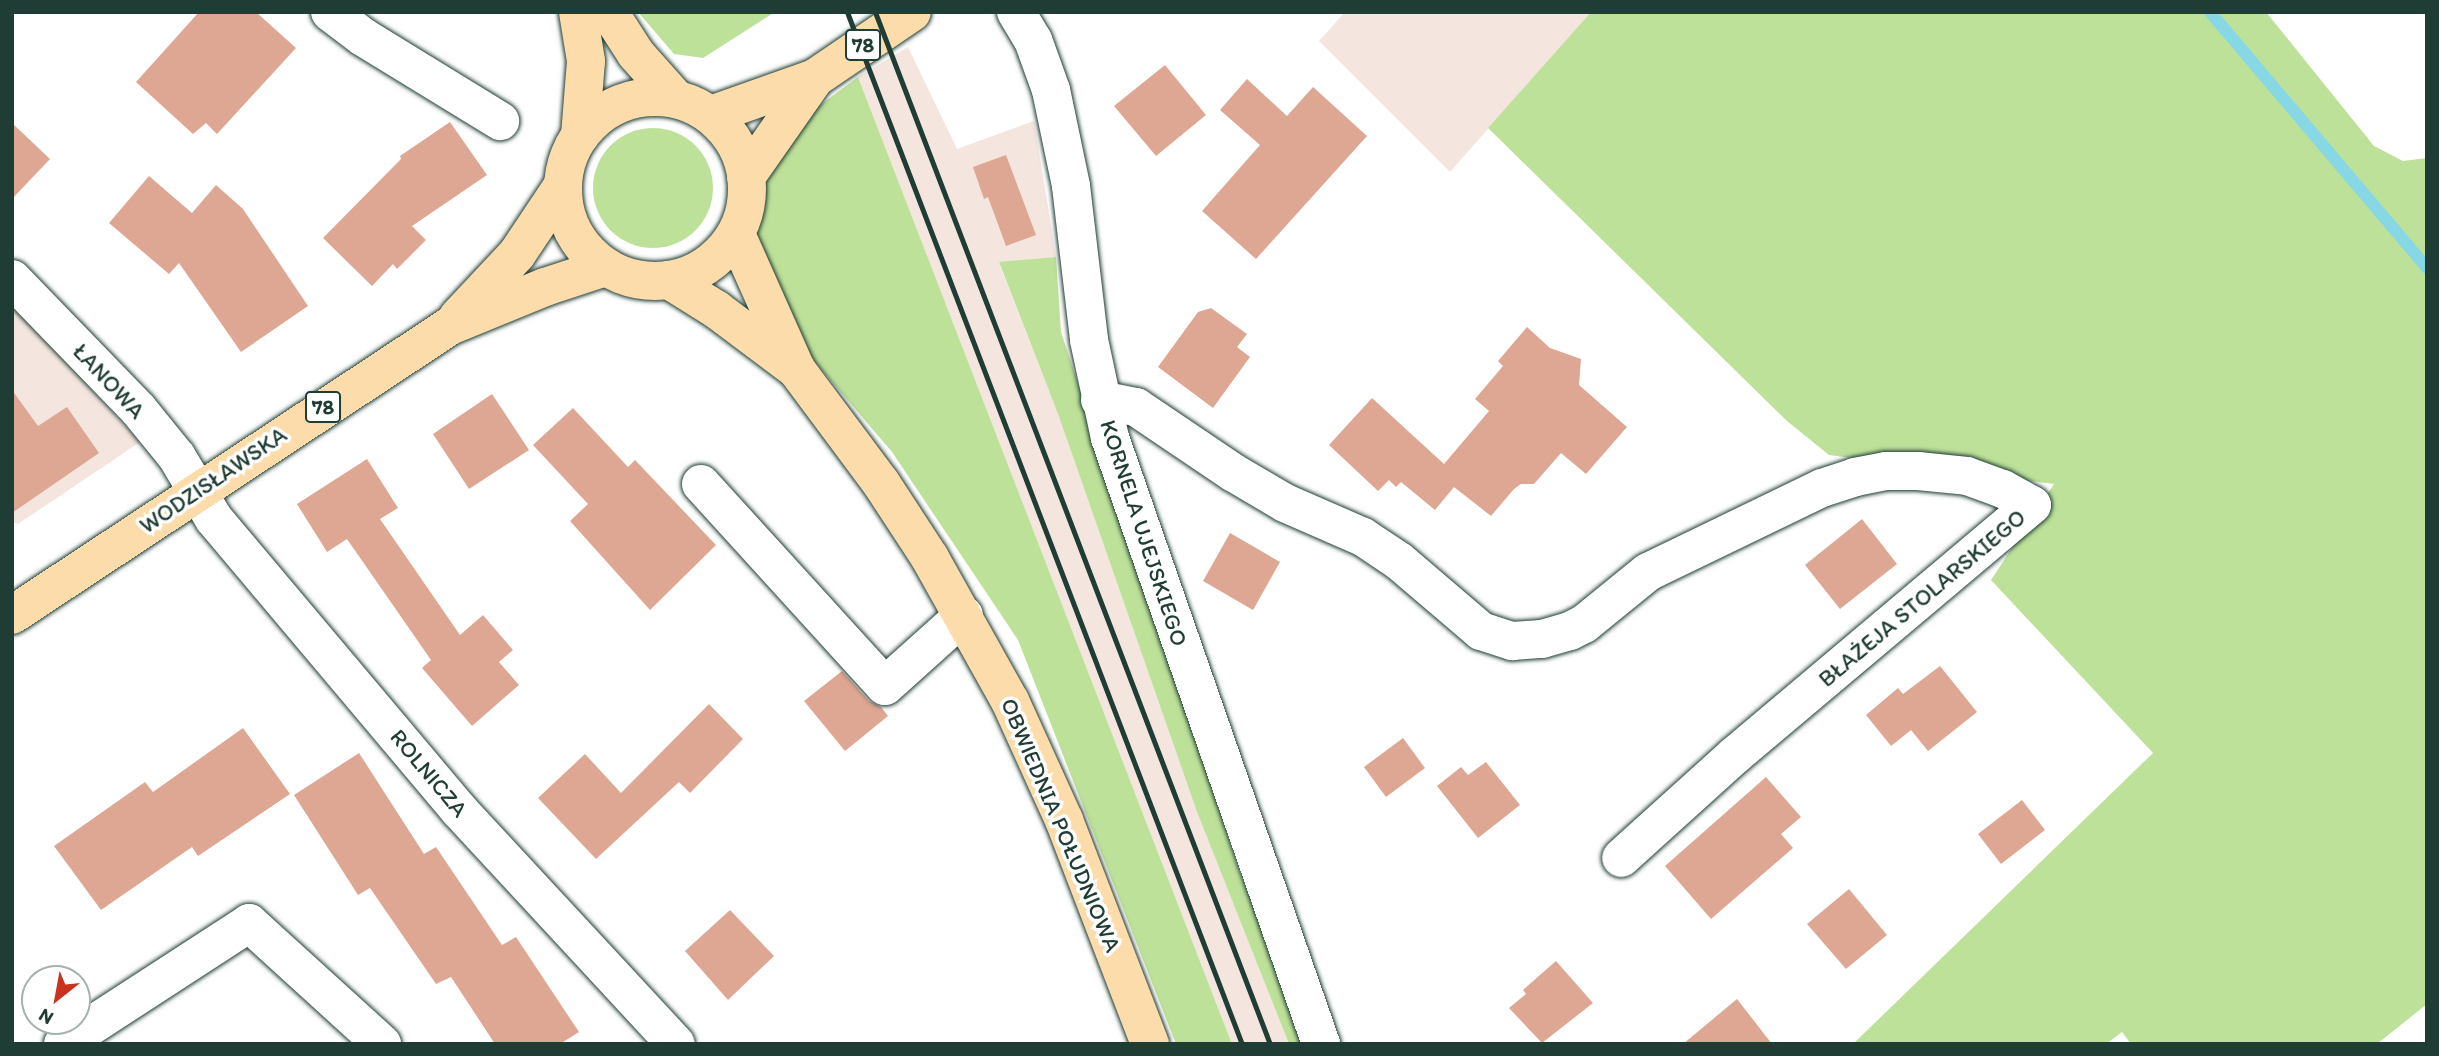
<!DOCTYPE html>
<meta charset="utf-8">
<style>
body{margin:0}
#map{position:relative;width:2439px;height:1056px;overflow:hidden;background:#fff;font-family:Itim,sans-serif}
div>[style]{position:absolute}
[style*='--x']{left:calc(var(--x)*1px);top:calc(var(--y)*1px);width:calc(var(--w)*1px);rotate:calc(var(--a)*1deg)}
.built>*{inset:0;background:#f5e5df}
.green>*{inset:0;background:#bee19a}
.round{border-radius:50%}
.stream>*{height:12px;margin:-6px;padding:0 6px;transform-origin:6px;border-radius:6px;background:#88d7e5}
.building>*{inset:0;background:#dda793}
.roads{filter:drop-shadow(0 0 2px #1f3d34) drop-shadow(0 0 2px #1f3d34)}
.minor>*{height:38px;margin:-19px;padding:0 19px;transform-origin:19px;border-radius:19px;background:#fff}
.major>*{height:38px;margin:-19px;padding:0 19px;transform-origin:19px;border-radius:19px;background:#fddcac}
.major>.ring{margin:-19px;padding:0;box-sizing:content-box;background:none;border:38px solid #fddcac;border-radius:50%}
.rail>*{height:5px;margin:-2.5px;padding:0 2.5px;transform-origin:2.5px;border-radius:2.5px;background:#1f3d34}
span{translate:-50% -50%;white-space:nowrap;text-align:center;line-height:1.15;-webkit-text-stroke:7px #fff;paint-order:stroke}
.shield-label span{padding:2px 5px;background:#fff;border:2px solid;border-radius:5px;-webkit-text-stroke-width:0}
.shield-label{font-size:21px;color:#1f3d34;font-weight:700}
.street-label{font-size:23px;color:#1f3d34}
.frame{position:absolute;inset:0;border:14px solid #1f3d34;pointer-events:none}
.north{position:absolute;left:21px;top:965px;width:70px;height:70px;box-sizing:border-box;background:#fff;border:2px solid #a5b1ae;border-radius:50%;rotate:211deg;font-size:19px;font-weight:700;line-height:28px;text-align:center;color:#1f3d34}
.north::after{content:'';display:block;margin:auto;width:24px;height:32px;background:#c8321e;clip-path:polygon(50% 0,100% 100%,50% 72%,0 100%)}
</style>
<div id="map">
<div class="built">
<i style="clip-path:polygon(1345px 12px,1591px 12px,1450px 172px,1319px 41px)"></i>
<i style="clip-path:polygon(908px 47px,957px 149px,1034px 121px,1056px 257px,999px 263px,1058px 414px,1197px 812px,1289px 1044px,1232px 1044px,858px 77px)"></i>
<i style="clip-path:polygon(12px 304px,140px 442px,18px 524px,12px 522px)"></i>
</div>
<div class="green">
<i style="clip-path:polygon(638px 12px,775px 12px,703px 58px,674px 54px)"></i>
<i style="clip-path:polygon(1591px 12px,2266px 12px,2374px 146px,2403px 161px,2427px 158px,2427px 1004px,2377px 1044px,2131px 1044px,2122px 1032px,2106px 1044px,1853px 1044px,2153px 753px,1991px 580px,2054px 484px,1829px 455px,1787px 421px,1488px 128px)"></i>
<i style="clip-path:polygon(858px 77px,1232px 1044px,1176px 1044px,1018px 640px,892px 452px,798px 342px,755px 246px,763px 176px,807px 115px)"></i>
<i class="round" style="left:593px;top:128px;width:120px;height:120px"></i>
<i style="clip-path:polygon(1056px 257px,1061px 332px,1239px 870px,1307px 1044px,1289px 1044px,1197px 812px,1058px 414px,999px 262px)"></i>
</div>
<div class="stream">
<i style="--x:2210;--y:12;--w:336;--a:49.7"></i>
</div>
<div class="building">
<i style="clip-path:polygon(199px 12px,256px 12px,296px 48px,217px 134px,206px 123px,193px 134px,136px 82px)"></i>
<i style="clip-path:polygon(1165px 65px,1206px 115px,1156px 156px,1114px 106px)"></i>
<i style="clip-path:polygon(1247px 79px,1287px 116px,1313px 87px,1367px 136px,1256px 259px,1202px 211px,1260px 145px,1220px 110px)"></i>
<i style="clip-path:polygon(450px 122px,487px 175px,412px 226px,426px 240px,397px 269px,393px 264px,372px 286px,323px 238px,401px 159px,400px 156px)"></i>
<i style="clip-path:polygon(12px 123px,50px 159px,12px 199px)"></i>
<i style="clip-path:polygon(1006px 155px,1036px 235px,1006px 246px,988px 197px,984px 199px,973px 167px)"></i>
<i style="clip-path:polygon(149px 176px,192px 213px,216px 185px,243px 209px,308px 306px,241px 352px,179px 263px,169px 274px,109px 223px)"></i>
<i style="clip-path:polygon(1211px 308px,1247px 334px,1237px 347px,1250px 357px,1213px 408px,1158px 367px,1198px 312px)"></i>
<i style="clip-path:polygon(1527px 327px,1550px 348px,1581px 359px,1579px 385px,1627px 427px,1586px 474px,1561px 453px,1534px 484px,1521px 484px,1514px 489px,1491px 516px,1454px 487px,1435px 510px,1401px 482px,1396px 487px,1389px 480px,1378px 491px,1329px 445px,1372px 398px,1444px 464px,1489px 411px,1475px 399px,1503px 366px,1498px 361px)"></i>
<i style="clip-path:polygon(12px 390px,38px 426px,67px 407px,99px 453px,12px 513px)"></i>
<i style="clip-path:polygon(492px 394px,529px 450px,469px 489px,433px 434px)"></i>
<i style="clip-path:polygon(573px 408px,628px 467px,635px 460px,716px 545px,650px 610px,570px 521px,588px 504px,533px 445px)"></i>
<i style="clip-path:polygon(367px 459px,398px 508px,380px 519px,460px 635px,483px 615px,513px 650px,499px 662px,519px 685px,472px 726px,422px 668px,431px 660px,347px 539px,327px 552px,297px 504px)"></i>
<i style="clip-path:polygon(1862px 519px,1897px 564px,1840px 609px,1805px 565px)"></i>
<i style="clip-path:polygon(1230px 533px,1280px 562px,1253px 610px,1203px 581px)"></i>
<i style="clip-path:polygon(1940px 666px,1977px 712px,1928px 751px,1911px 730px,1891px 746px,1866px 715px,1898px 688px,1903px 694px)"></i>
<i style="clip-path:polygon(842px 671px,869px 701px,881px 707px,888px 716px,845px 751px,804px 701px)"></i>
<i style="clip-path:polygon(709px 704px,743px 739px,690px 793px,679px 782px,596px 859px,538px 798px,585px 754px,621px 793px)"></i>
<i style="clip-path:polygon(243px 728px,290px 794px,198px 856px,192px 847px,101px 910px,54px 846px,145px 782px,153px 792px)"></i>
<i style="clip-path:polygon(1403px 738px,1425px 768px,1386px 797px,1364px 767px)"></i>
<i style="clip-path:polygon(359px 753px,424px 854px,436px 847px,502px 945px,516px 937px,579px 1032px,560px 1044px,495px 1044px,451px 977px,436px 984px,370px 888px,358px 895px,294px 795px)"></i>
<i style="clip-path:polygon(1486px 762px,1520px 805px,1478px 838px,1437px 786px,1461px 767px,1468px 775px)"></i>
<i style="clip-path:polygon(1766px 777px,1801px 817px,1781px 834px,1793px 848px,1711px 919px,1665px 866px)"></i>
<i style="clip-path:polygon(2022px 800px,2045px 830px,2001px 864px,1978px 834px)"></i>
<i style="clip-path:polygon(1849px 889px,1887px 935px,1846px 969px,1807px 924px)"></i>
<i style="clip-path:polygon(730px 910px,774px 956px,728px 1000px,685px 951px)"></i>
<i style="clip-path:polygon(1556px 961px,1593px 1003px,1542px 1043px,1509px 1008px,1526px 994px,1523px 990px)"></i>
<i style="clip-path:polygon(1737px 999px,1772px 1044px,1683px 1044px)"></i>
</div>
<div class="roads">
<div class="minor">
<i style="--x:330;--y:12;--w:41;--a:37.1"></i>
<i style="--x:363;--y:37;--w:161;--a:31.5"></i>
<i style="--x:1016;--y:12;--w:33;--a:59"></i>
<i style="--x:1033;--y:40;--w:53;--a:70.2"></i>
<i style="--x:1051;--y:90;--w:98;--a:78.2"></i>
<i style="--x:1071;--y:186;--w:155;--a:83.3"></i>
<i style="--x:1089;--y:340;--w:100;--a:77.9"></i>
<i style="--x:1110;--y:438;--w:642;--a:70.8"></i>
<i style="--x:12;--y:279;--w:181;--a:45.9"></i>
<i style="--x:138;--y:409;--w:62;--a:50.9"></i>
<i style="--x:177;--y:457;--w:72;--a:59.2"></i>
<i style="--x:214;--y:519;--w:380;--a:49.9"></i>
<i style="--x:459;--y:810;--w:319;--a:47.2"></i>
<i style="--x:1100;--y:400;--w:37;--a:11"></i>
<i style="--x:1136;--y:407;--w:118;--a:34"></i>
<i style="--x:1234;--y:473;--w:59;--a:30.5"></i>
<i style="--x:1285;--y:503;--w:85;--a:23.6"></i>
<i style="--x:1363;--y:537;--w:43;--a:33.7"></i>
<i style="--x:1399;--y:561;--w:108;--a:40.5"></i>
<i style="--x:1481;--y:631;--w:33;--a:18"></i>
<i style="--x:1512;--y:641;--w:30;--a:-4"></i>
<i style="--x:1542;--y:639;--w:29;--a:-16"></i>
<i style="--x:1570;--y:631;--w:16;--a:-27"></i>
<i style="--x:1584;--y:624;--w:82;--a:-39.1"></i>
<i style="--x:1648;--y:572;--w:193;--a:-25.8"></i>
<i style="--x:1822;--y:488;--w:35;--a:-18"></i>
<i style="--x:1855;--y:477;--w:32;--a:-11"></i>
<i style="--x:1886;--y:471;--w:32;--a:0"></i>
<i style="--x:1918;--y:471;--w:49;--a:5.8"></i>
<i style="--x:1967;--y:476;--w:38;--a:20"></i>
<i style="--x:2003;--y:489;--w:33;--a:29"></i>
<i style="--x:2032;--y:505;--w:390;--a:139.9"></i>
<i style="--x:1734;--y:756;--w:152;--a:137.9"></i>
<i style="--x:701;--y:484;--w:273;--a:47.7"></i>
<i style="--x:885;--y:686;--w:106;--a:-41.9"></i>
<i style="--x:63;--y:1044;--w:222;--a:-33"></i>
<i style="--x:249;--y:923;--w:180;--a:42.3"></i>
</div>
<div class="major">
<i style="--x:578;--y:12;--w:50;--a:80.7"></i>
<i style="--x:586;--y:61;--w:75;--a:94.6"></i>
<i style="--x:609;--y:12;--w:50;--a:57.3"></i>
<i style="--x:636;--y:54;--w:60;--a:48.4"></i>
<i class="ring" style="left:563px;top:97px;width:146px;height:146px"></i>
<i style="--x:711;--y:115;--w:110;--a:-19.6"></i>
<i style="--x:815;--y:78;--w:117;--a:-34.2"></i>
<i style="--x:746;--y:177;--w:121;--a:-55.1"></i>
<i style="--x:736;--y:234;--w:148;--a:66"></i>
<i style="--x:796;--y:369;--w:142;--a:53.3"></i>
<i style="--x:881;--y:483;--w:90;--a:56.8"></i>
<i style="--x:930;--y:558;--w:164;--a:60.8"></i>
<i style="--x:1010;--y:701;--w:131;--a:65.6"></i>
<i style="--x:1064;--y:820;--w:240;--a:69"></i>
<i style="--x:669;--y:280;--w:57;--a:32"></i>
<i style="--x:717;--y:310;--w:99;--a:36.8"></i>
<i style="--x:458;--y:317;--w:86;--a:-46.9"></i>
<i style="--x:517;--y:254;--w:83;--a:-56.3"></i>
<i style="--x:12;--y:615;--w:525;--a:-33.42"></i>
<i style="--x:450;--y:326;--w:103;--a:-22.3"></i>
<i style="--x:545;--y:287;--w:64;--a:-18.2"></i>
</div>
</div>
<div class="rail">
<i style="--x:847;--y:12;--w:1105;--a:69.06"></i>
<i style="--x:875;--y:12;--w:1105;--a:69.06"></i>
</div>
<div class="shield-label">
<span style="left:863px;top:45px">78</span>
<span style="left:323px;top:407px">78</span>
</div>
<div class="street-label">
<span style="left:109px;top:381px;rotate:47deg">ŁANOWA</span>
<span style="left:213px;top:480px;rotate:-34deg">WODZISŁAWSKA</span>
<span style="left:1144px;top:533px;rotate:72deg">KORNELA UJEJSKIEGO</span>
<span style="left:1922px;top:598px;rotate:-40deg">BŁAŻEJA STOLARSKIEGO</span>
<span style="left:429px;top:773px;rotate:50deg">ROLNICZA</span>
<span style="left:1061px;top:825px;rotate:67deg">OBWIEDNIA POŁUDNIOWA</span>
</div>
<div class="frame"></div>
<div class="north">N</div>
</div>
